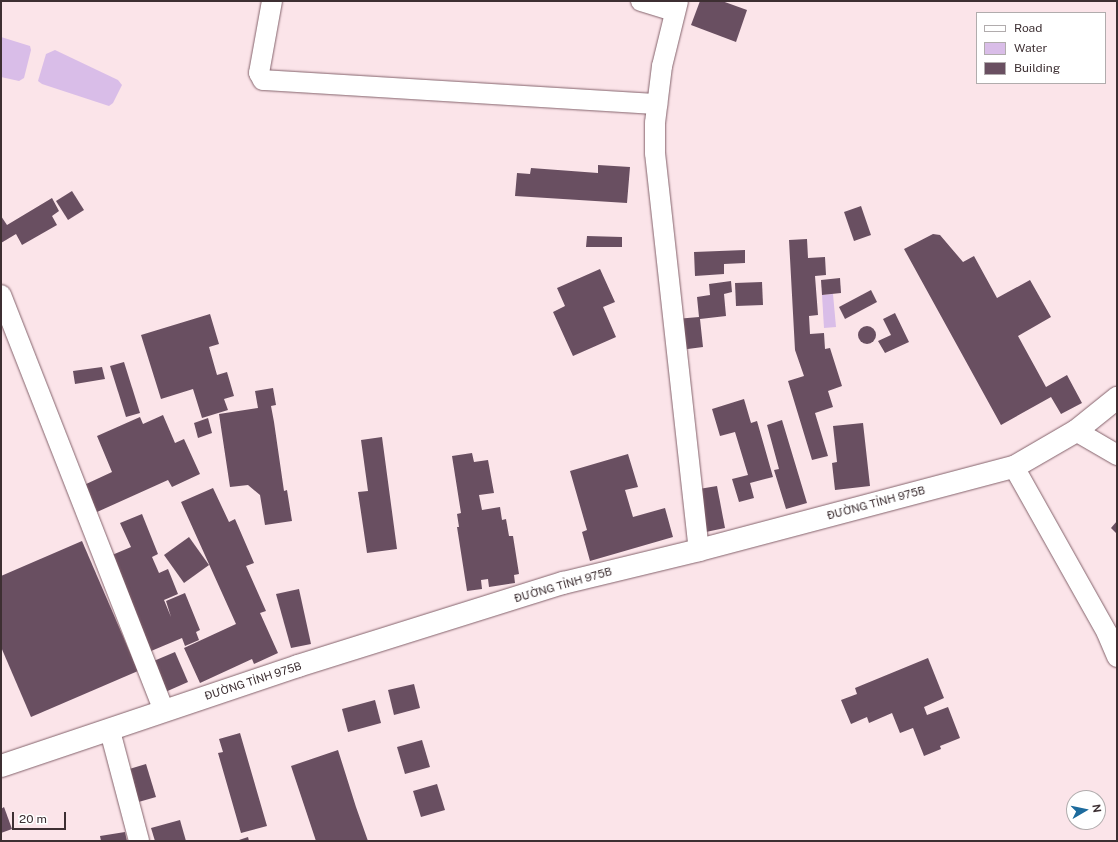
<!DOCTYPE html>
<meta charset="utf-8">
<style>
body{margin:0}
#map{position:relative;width:1118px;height:842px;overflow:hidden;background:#fbe4e9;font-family:"Public Sans",sans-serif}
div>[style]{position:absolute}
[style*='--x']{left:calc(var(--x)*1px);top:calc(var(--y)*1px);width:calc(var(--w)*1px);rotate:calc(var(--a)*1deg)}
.water>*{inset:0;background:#d9bde8}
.building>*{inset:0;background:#694f61}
.round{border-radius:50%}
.roads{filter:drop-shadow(0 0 1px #84636c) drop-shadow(0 0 1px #84636c)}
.minor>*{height:20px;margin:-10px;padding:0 10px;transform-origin:10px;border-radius:10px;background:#fff}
.major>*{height:22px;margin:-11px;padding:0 11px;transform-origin:11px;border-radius:11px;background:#fff}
span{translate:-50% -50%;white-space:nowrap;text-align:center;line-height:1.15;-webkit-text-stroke:4px #fff;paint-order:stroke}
.street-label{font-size:11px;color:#3d2f32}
.frame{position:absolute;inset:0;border:2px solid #3d2f32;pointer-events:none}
.legend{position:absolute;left:976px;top:12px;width:130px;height:72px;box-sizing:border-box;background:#fff;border:1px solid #b1acad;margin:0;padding:5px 7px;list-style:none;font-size:12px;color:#3d2f32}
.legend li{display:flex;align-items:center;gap:8px;height:20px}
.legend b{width:20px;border:1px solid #b1acad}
.north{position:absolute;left:1066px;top:790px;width:40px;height:40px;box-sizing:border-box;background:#fff;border:1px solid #b1acad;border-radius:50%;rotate:81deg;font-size:11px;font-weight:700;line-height:16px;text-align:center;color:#3d2f32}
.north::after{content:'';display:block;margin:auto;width:14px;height:18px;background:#1d6b9d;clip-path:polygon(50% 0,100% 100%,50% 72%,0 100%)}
.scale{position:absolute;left:12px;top:812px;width:54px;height:18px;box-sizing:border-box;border:2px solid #3d2f32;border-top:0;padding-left:5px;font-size:12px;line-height:14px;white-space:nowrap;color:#3d2f32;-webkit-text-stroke:3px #fff;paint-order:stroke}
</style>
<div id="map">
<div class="water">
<i style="clip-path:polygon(1px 37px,30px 46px,31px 50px,24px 78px,19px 81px,1px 77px)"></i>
<i style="clip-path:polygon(55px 50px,118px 80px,122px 85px,113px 103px,109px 106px,42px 84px,38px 81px,46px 54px)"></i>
<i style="clip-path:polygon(833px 294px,836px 327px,824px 328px,822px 295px)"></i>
</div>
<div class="building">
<i style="clip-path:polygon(700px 1px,722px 1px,747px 10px,736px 42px,691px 25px)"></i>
<i style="clip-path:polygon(598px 165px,630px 167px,627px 203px,515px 196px,517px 173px,530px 174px,531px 168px,598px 173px)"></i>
<i style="clip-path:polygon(72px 191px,84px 210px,68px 220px,56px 201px)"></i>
<i style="clip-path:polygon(52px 198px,59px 211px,52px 216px,57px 225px,22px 245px,16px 234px,1px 243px,1px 216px,7px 225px)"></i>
<i style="clip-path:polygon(861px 206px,871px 235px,854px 241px,844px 212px)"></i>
<i style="clip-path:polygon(933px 234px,940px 235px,963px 262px,974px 256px,997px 298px,1030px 280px,1051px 317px,1018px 336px,1046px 387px,1067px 375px,1082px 403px,1061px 414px,1051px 397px,1001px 425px,904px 249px)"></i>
<i style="clip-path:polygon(587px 236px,622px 237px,622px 247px,586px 247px)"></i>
<i style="clip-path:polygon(807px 239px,808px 258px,825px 257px,826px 275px,815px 276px,818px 315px,809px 316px,810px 334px,824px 333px,825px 349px,830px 348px,842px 386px,828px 391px,833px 407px,815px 413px,828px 456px,812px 460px,788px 381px,804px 376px,795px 350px,789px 240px)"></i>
<i style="clip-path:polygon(745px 250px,745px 263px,724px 264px,724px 274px,695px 276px,694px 252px)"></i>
<i style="clip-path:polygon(600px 269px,615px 302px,603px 307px,616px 337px,573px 356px,553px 312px,565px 306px,557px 288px)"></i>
<i style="clip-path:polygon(840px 278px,841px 293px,822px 295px,821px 280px)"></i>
<i style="clip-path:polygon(731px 281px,732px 292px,724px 294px,726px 316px,700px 319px,703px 347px,680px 350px,676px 319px,699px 317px,697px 297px,710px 295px,709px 284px)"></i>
<i style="clip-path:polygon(762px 282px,763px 305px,736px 306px,735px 283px)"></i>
<i style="clip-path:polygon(871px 290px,877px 302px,845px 319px,839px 307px)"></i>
<i style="clip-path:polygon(895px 313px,909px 342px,885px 353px,878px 341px,891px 335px,883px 319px)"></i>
<i style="clip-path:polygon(210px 314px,219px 344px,209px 347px,217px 375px,227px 372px,234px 396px,224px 399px,228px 410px,202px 418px,193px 389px,161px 399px,141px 335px)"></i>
<i class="round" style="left:858px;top:326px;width:18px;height:18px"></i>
<i style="clip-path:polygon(124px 362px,140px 413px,126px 417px,110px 366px)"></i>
<i style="clip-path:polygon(102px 367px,105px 379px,75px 384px,73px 371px)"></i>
<i style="clip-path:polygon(273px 388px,276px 405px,271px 406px,274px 422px,284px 491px,287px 490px,292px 521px,265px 525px,260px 495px,248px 485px,230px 487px,219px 414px,258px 408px,255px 391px)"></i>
<i style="clip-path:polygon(744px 399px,751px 423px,757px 421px,773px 477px,750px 483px,754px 498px,739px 502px,732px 479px,748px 475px,735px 432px,720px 436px,712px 409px)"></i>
<i style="clip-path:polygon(163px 415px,175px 443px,184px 439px,200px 474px,172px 487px,168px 480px,97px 512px,84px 485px,112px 472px,97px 436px,140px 417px,143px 424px)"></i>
<i style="clip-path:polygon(208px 418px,212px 433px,198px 438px,194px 423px)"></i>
<i style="clip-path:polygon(782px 420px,807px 503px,786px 509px,774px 470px,779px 469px,767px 425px)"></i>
<i style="clip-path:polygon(863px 423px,870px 486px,835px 490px,832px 463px,837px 462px,833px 426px)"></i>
<i style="clip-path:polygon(382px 437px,397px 549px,367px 553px,358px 492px,368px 491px,361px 440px)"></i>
<i style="clip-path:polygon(472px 453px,474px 462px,488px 460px,494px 493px,479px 495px,482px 510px,500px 507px,502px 520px,506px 519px,509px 536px,513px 536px,519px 574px,514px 575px,515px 583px,489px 587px,488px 579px,481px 580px,482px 589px,467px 591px,457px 527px,459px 527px,457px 514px,461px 513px,452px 456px)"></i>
<i style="clip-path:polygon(628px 454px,638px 487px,625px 490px,633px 517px,665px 508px,673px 537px,590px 561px,582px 532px,587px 530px,570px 471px)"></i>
<i style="clip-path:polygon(717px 486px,725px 528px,701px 533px,693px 490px)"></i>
<i style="clip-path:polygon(213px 488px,229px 522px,235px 519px,254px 563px,246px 566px,266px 611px,260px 613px,278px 653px,254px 664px,252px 659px,200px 683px,184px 648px,236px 624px,181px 502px)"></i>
<i style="clip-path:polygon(142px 514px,158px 554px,152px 557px,159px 573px,168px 569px,178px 594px,164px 600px,171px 617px,166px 601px,185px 593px,200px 630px,196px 632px,199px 640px,185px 646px,182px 638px,144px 654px,105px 558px,131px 547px,120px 523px)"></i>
<i style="clip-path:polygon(1117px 521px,1117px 534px,1111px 528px)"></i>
<i style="clip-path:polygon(189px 537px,209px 565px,184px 583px,164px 555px)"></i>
<i style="clip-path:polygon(82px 541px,138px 671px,31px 717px,1px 647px,1px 576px)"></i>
<i style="clip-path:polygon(299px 589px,311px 644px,291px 648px,276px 594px)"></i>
<i style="clip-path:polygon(175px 652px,188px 682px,163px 693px,149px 663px)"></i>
<i style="clip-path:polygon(928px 658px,944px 698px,924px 707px,927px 715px,948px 707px,960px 738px,940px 746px,941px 749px,924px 756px,913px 728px,900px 733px,892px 713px,869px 723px,867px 717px,851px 724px,841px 700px,857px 694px,855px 688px)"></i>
<i style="clip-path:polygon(414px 684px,420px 708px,394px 715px,388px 690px)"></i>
<i style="clip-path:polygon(375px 700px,381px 723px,348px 732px,342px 709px)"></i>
<i style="clip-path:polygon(240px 733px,267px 826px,241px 833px,218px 753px,223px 752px,219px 739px)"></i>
<i style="clip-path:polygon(422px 740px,430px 767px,405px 774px,397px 747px)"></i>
<i style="clip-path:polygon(338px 750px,356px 807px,368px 841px,316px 841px,291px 766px)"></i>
<i style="clip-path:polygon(146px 764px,156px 797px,135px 803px,126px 770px)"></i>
<i style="clip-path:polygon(437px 784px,445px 810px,421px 817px,413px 791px)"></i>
<i style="clip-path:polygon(4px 807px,12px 829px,1px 833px,1px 809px)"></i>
<i style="clip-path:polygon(180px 820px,186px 841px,155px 841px,151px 828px)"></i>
<i style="clip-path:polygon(125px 832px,127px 841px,101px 841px,100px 836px)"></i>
<i style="clip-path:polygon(248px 837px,249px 841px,236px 841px)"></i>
</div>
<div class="roads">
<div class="minor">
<i style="--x:272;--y:1;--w:73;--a:100.2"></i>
<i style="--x:259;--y:73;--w:8;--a:60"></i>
<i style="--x:263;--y:80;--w:395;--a:3.5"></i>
<i style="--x:641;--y:1;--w:34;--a:17"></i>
<i style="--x:678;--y:1;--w:67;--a:103.8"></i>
<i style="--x:662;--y:66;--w:57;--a:97"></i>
<i style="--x:655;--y:123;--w:30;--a:90"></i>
<i style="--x:655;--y:153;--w:399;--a:83.7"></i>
<i style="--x:1;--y:295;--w:447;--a:68.6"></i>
<i style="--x:1076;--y:431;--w:48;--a:30.3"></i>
<i style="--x:1014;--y:467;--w:190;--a:60.7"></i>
<i style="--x:1107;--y:633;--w:26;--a:67"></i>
<i style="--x:110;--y:731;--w:114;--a:75.2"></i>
</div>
<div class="major">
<i style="--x:1;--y:766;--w:313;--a:-18.6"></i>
<i style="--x:298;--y:666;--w:278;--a:-17.4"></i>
<i style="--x:563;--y:583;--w:140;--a:-13.6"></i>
<i style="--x:699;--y:550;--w:326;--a:-14.8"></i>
<i style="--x:1014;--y:467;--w:72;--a:-30.1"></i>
<i style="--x:1076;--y:431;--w:53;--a:-38.8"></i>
</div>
</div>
<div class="street-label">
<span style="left:876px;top:503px;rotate:-15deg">ĐƯỜNG TỈNH 975B</span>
<span style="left:563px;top:585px;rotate:-16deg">ĐƯỜNG TỈNH 975B</span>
<span style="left:253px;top:681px;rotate:-18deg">ĐƯỜNG TỈNH 975B</span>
</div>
<div class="frame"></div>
<ul class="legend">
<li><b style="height:5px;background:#fff"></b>Road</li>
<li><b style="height:11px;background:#d9bde8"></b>Water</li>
<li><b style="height:11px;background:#694f61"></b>Building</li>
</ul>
<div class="north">N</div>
<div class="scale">20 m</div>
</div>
